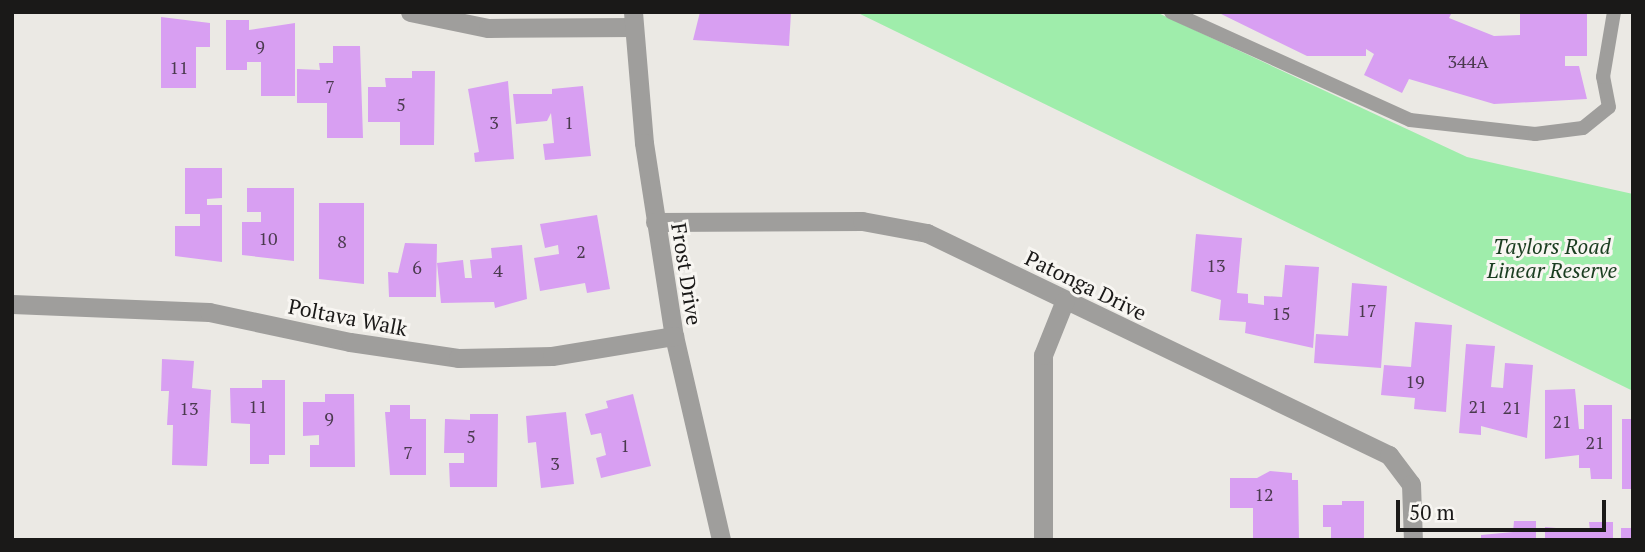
<!DOCTYPE html>
<style>
body{margin:0}
#map{position:relative;width:1645px;height:552px;overflow:hidden;background:#ebe9e4;font-family:"PT Serif",serif}
div>[style]{position:absolute}
[style*='--x']{left:calc(var(--x)*1px);top:calc(var(--y)*1px);width:calc(var(--w)*1px);rotate:calc(var(--a)*1deg)}
.green>*{inset:0;background:#9fedab}
.building>*{inset:0;background:#d89ff2}
.service>*{height:14px;margin:-7px;padding:0 7px;transform-origin:7px;border-radius:7px;background:#9f9e9c}
.minor>*{height:19px;margin:-9.5px;padding:0 9.5px;transform-origin:9.5px;border-radius:9.5px;background:#9f9e9c}
span{translate:-50% -50%;white-space:nowrap;text-align:center;line-height:1.15;-webkit-text-stroke:6px #f8f6f2;paint-order:stroke}
.number-label{font-size:18px;color:#4a3a4e}
.number-label span{-webkit-text-stroke-width:0}
.park-label{font-size:21px;color:#1a3d20;font-style:italic}
.street-label{font-size:21px;color:#1a1918}
.frame{position:absolute;inset:0;border:14px solid #1a1918;pointer-events:none}
.scale{position:absolute;left:1396px;top:500px;width:210px;height:32px;box-sizing:border-box;border:4px solid #1a1918;border-top:0;padding-left:9px;font-size:21px;line-height:24px;white-space:nowrap;color:#1a1918;-webkit-text-stroke:5px #f8f6f2;paint-order:stroke}
</style>
<div id="map">
<div class="green">
<i style="clip-path:polygon(856px 12px,1156px 12px,1467px 157px,1633px 194px,1633px 391px)"></i>
</div>
<div class="building">
<i style="clip-path:polygon(700px 12px,791px 12px,789px 46px,693px 40px)"></i>
<i style="clip-path:polygon(1217px 12px,1452px 12px,1449px 18px,1494px 36px,1520px 35px,1520px 12px,1587px 12px,1587px 56px,1565px 56px,1565px 66px,1579px 66px,1587px 99px,1494px 104px,1409px 79px,1402px 93px,1364px 75px,1374px 54px,1366px 49px,1366px 56px,1307px 56px)"></i>
<i style="clip-path:polygon(161px 17px,210px 23px,210px 47px,196px 47px,196px 88px,161px 88px)"></i>
<i style="clip-path:polygon(226px 20px,249px 20px,249px 30px,295px 23px,295px 96px,261px 96px,261px 62px,247px 62px,247px 70px,226px 70px)"></i>
<i style="clip-path:polygon(333px 46px,360px 46px,363px 138px,327px 138px,327px 103px,297px 103px,297px 69px,320px 70px,319px 63px,333px 63px)"></i>
<i style="clip-path:polygon(412px 71px,435px 71px,434px 145px,400px 145px,400px 122px,368px 122px,368px 87px,386px 87px,385px 78px,412px 78px)"></i>
<i style="clip-path:polygon(508px 81px,514px 159px,475px 162px,474px 153px,479px 152px,468px 89px)"></i>
<i style="clip-path:polygon(583px 86px,591px 156px,545px 160px,543px 144px,554px 143px,551px 113px,547px 121px,516px 124px,513px 94px,552px 94px,552px 89px)"></i>
<i style="clip-path:polygon(185px 168px,222px 168px,222px 198px,207px 199px,207px 205px,222px 205px,222px 262px,175px 256px,175px 226px,200px 226px,200px 214px,185px 214px)"></i>
<i style="clip-path:polygon(247px 188px,294px 188px,294px 261px,242px 255px,242px 222px,261px 222px,261px 212px,247px 212px)"></i>
<i style="clip-path:polygon(319px 203px,364px 203px,364px 284px,319px 279px)"></i>
<i style="clip-path:polygon(597px 215px,610px 289px,587px 293px,585px 283px,540px 291px,534px 258px,559px 254px,558px 245px,545px 248px,540px 224px)"></i>
<i style="clip-path:polygon(1196px 234px,1242px 238px,1237px 293px,1248px 294px,1248px 303px,1264px 305px,1264px 296px,1282px 297px,1285px 265px,1319px 267px,1313px 348px,1245px 333px,1246px 322px,1219px 320px,1221px 300px,1191px 291px)"></i>
<i style="clip-path:polygon(405px 243px,437px 244px,436px 297px,389px 297px,388px 272px,398px 273px)"></i>
<i style="clip-path:polygon(522px 245px,527px 299px,495px 308px,494px 302px,441px 303px,437px 263px,463px 260px,465px 278px,472px 278px,470px 260px,492px 258px,491px 248px)"></i>
<i style="clip-path:polygon(1352px 283px,1387px 286px,1381px 368px,1314px 363px,1316px 334px,1348px 336px)"></i>
<i style="clip-path:polygon(1415px 322px,1452px 325px,1446px 412px,1414px 409px,1415px 398px,1381px 395px,1384px 365px,1411px 367px)"></i>
<i style="clip-path:polygon(1466px 344px,1495px 346px,1491px 387px,1503px 388px,1505px 363px,1533px 365px,1527px 438px,1481px 426px,1481px 435px,1459px 433px)"></i>
<i style="clip-path:polygon(162px 359px,194px 361px,192px 388px,211px 390px,207px 466px,172px 465px,173px 425px,167px 425px,169px 391px,161px 391px)"></i>
<i style="clip-path:polygon(262px 380px,285px 380px,285px 455px,269px 455px,269px 464px,250px 464px,250px 424px,231px 423px,230px 388px,262px 388px)"></i>
<i style="clip-path:polygon(1575px 389px,1579px 429px,1584px 429px,1584px 405px,1612px 405px,1612px 479px,1591px 479px,1590px 468px,1579px 468px,1579px 455px,1545px 459px,1545px 390px)"></i>
<i style="clip-path:polygon(325px 394px,354px 394px,355px 467px,310px 467px,310px 445px,319px 445px,319px 435px,303px 436px,303px 402px,325px 402px)"></i>
<i style="clip-path:polygon(633px 394px,651px 466px,601px 478px,596px 458px,606px 455px,601px 433px,591px 435px,585px 414px,608px 408px,606px 401px)"></i>
<i style="clip-path:polygon(390px 405px,410px 405px,410px 419px,426px 419px,426px 475px,390px 475px,385px 412px,390px 412px)"></i>
<i style="clip-path:polygon(566px 412px,574px 484px,541px 488px,536px 442px,528px 443px,526px 416px)"></i>
<i style="clip-path:polygon(470px 414px,498px 414px,497px 487px,450px 487px,449px 463px,464px 463px,464px 453px,444px 453px,445px 419px,470px 420px)"></i>
<i style="clip-path:polygon(1622px 419px,1633px 419px,1633px 489px,1622px 489px)"></i>
<i style="clip-path:polygon(1270px 471px,1292px 473px,1292px 480px,1298px 480px,1299px 540px,1253px 540px,1253px 508px,1230px 508px,1230px 478px,1257px 478px)"></i>
<i style="clip-path:polygon(1342px 501px,1364px 501px,1364px 540px,1331px 540px,1331px 527px,1323px 527px,1323px 505px,1342px 505px)"></i>
<i style="clip-path:polygon(1514px 521px,1536px 521px,1536px 540px,1481px 540px,1481px 535px,1513px 532px)"></i>
<i style="clip-path:polygon(1589px 522px,1613px 522px,1613px 540px,1545px 540px,1545px 527px,1590px 531px)"></i>
<i style="clip-path:polygon(1621px 528px,1633px 528px,1633px 540px,1621px 540px)"></i>
</div>
<div class="service">
<i style="--x:1171;--y:12;--w:262;--a:24.3"></i>
<i style="--x:1410;--y:120;--w:126;--a:6.4"></i>
<i style="--x:1535;--y:134;--w:48;--a:-7.1"></i>
<i style="--x:1583;--y:128;--w:33;--a:-39"></i>
<i style="--x:1609;--y:107;--w:31;--a:-101"></i>
<i style="--x:1603;--y:77;--w:66;--a:-80.4"></i>
</div>
<div class="minor">
<i style="--x:410;--y:12;--w:80;--a:11.6"></i>
<i style="--x:488;--y:28;--w:146;--a:-0.4"></i>
<i style="--x:633;--y:12;--w:131;--a:85.2"></i>
<i style="--x:644;--y:143;--w:195;--a:81.2"></i>
<i style="--x:674;--y:336;--w:209;--a:77"></i>
<i style="--x:655;--y:222;--w:207;--a:-0.3"></i>
<i style="--x:862;--y:221;--w:66;--a:10.5"></i>
<i style="--x:927;--y:233;--w:513;--a:25.67"></i>
<i style="--x:1389;--y:455;--w:36;--a:53"></i>
<i style="--x:1411;--y:484;--w:56;--a:88"></i>
<i style="--x:12;--y:304;--w:197;--a:2.3"></i>
<i style="--x:209;--y:312;--w:144;--a:12"></i>
<i style="--x:350;--y:342;--w:109;--a:8.4"></i>
<i style="--x:458;--y:358;--w:94;--a:-1.2"></i>
<i style="--x:552;--y:356;--w:124;--a:-9.3"></i>
<i style="--x:1043;--y:540;--w:185;--a:-90"></i>
<i style="--x:1043;--y:355;--w:59;--a:-68.2"></i>
</div>
<div class="number-label">
<span style="left:260px;top:46px">9</span>
<span style="left:1468px;top:61px">344A</span>
<span style="left:179px;top:67px">11</span>
<span style="left:330px;top:86px">7</span>
<span style="left:401px;top:104px">5</span>
<span style="left:494px;top:122px">3</span>
<span style="left:569px;top:122px">1</span>
<span style="left:268px;top:238px">10</span>
<span style="left:342px;top:241px">8</span>
<span style="left:581px;top:251px">2</span>
<span style="left:1216px;top:265px">13</span>
<span style="left:417px;top:267px">6</span>
<span style="left:498px;top:270px">4</span>
<span style="left:1367px;top:310px">17</span>
<span style="left:1281px;top:313px">15</span>
<span style="left:1415px;top:381px">19</span>
<span style="left:258px;top:406px">11</span>
<span style="left:1478px;top:406px">21</span>
<span style="left:1512px;top:407px">21</span>
<span style="left:189px;top:408px">13</span>
<span style="left:329px;top:418px">9</span>
<span style="left:1562px;top:421px">21</span>
<span style="left:471px;top:436px">5</span>
<span style="left:1595px;top:442px">21</span>
<span style="left:625px;top:445px">1</span>
<span style="left:408px;top:452px">7</span>
<span style="left:555px;top:463px">3</span>
<span style="left:1264px;top:494px">12</span>
</div>
<div class="park-label">
<span style="left:1552px;top:258px">Taylors Road<br>Linear Reserve</span>
</div>
<div class="street-label">
<span style="left:687px;top:274px;rotate:81deg">Frost Drive</span>
<span style="left:1086px;top:285px;rotate:26deg">Patonga Drive</span>
<span style="left:348px;top:317px;rotate:11deg">Poltava Walk</span>
</div>
<div class="frame"></div>
<div class="scale">50 m</div>
</div>
